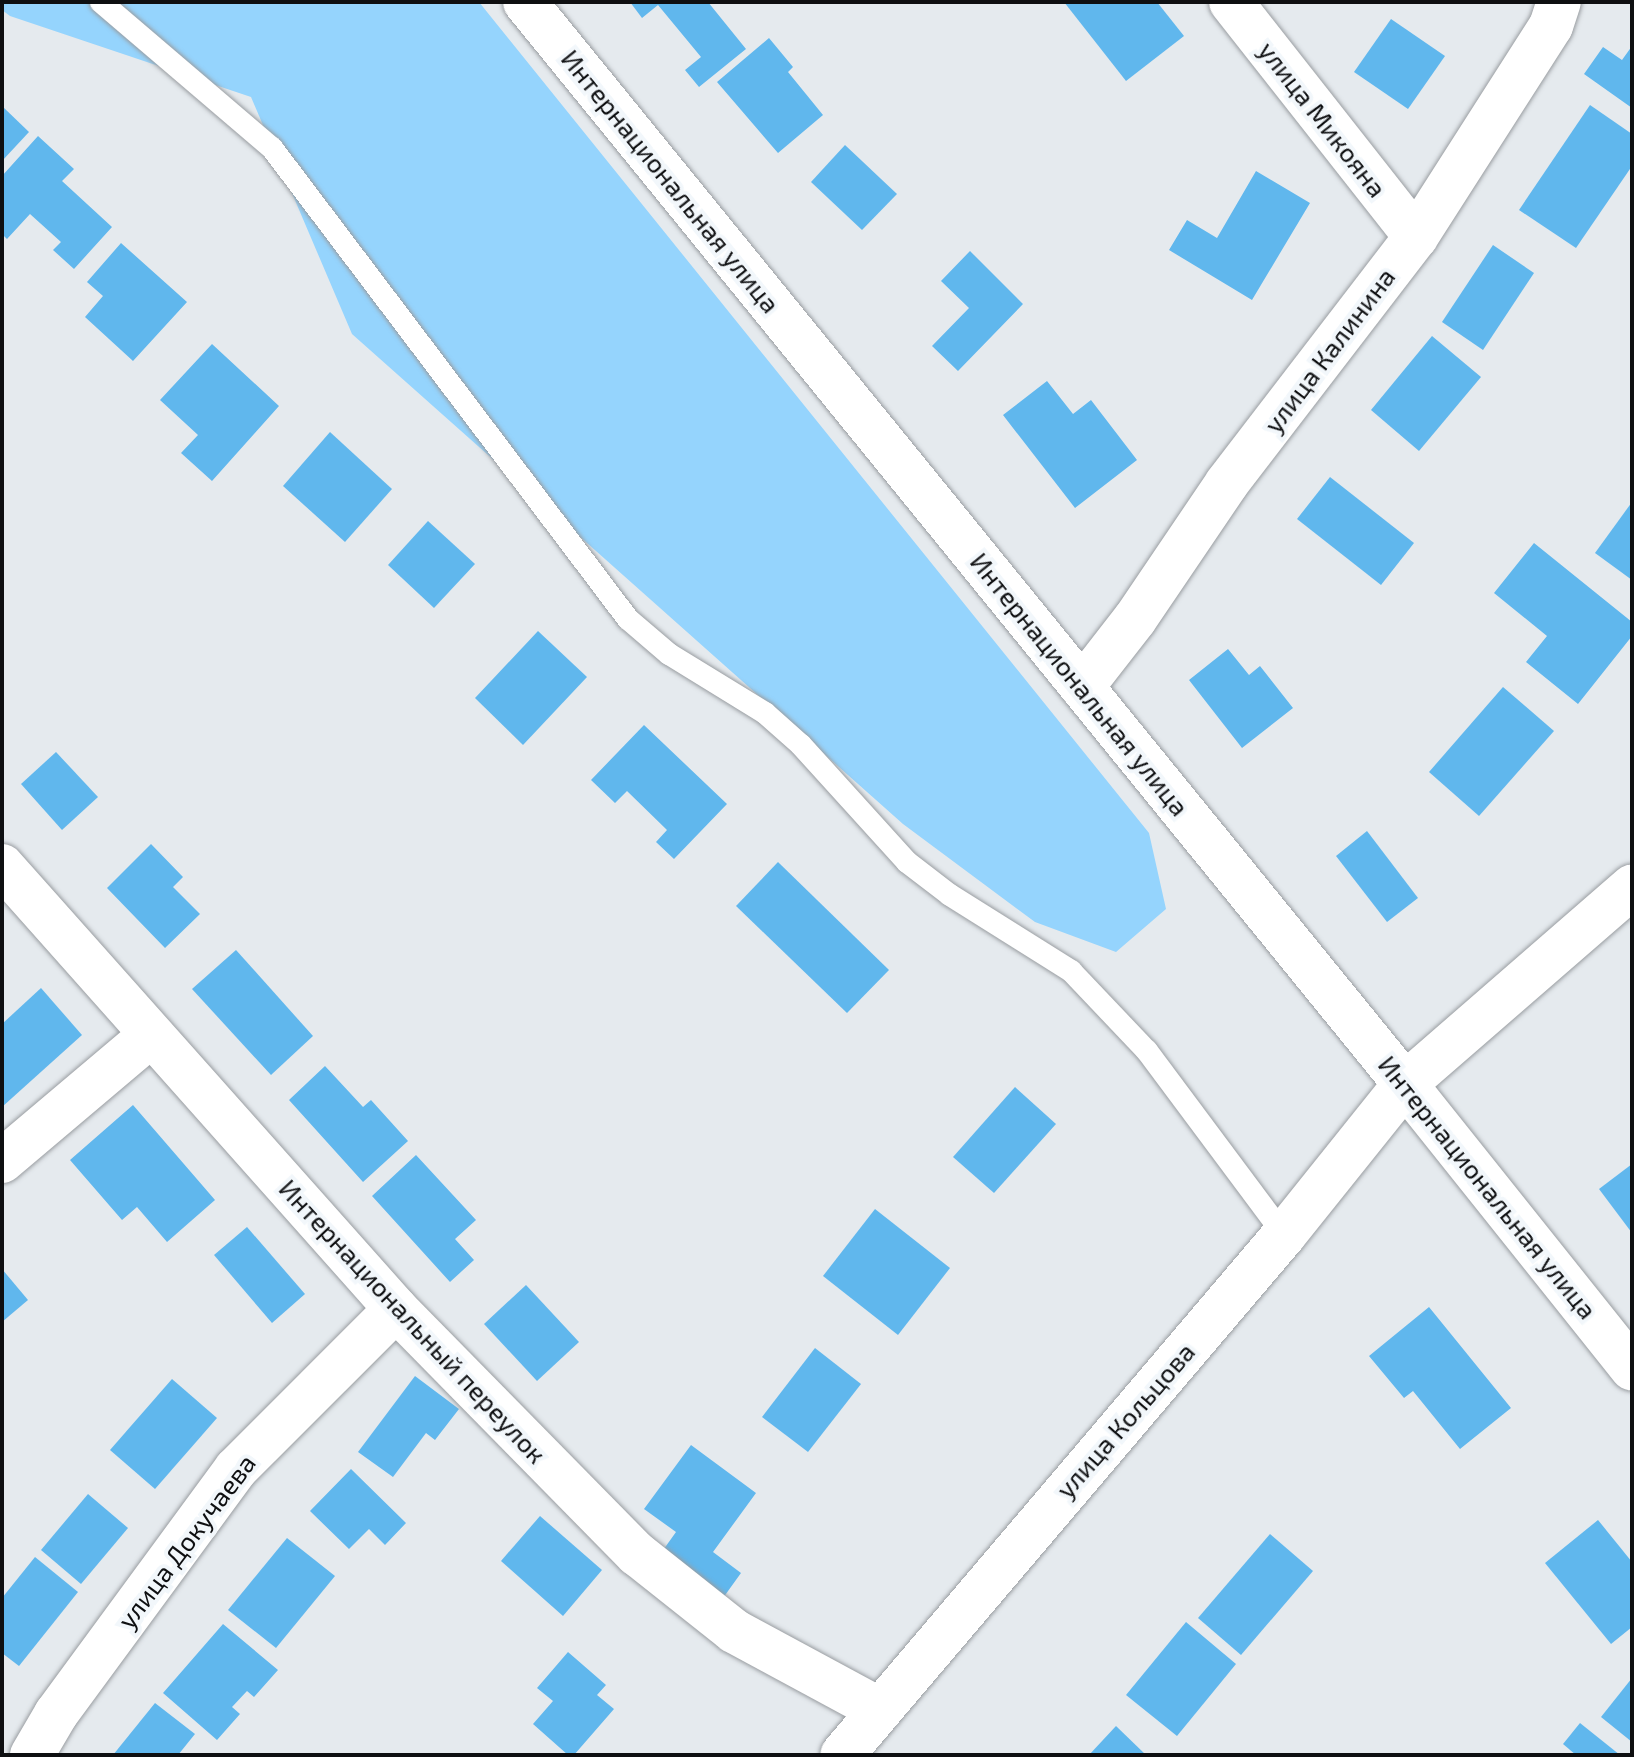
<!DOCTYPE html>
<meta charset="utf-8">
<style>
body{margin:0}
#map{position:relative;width:1634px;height:1757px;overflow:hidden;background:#e5eaee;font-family:"Exo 2",sans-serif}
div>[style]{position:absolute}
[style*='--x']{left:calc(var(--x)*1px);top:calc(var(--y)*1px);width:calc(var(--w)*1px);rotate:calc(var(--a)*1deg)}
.green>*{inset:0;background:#95d4fd}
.building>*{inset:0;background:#60b7ed}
.roads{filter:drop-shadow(0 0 2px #999da1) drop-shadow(0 0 2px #999da1)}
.service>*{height:22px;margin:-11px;padding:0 11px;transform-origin:11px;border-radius:11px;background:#fff}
.minor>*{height:44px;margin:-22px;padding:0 22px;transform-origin:22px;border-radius:22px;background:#fff}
.tertiary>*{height:44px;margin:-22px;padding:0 22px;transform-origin:22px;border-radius:22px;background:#fff}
.secondary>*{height:44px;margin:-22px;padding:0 22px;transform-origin:22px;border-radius:22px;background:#fff}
span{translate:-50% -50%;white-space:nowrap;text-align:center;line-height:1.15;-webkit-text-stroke:8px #f2f7fb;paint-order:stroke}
.street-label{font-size:26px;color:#0e0f11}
.frame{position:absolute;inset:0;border:4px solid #0e0f11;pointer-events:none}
</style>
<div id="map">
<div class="green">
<i style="clip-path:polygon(2px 2px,479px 2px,1149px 833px,1166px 909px,1116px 952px,1035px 922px,903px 824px,352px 334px,251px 97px,10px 16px,2px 10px)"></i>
</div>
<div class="building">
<i style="clip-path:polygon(630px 2px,708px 2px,746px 49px,699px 87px,685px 70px,701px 57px,658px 5px,642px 18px)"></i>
<i style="clip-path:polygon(1064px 2px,1157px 2px,1184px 36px,1126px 81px)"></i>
<i style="clip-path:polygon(1391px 19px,1445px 56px,1408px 109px,1354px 72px)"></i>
<i style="clip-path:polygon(769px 38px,793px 67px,788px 72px,823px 115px,778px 153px,717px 82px)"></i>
<i style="clip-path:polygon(1632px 46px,1632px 108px,1584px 74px,1603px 47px,1622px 60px)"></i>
<i style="clip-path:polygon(1590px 105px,1632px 134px,1632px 166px,1576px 248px,1519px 210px)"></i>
<i style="clip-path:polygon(2px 106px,29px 132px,2px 161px)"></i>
<i style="clip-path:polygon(38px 136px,74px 169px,62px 181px,112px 227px,74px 269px,53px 250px,61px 242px,30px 214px,7px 239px,2px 234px,2px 176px)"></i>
<i style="clip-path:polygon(845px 145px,897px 194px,862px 230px,811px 182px)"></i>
<i style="clip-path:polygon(1256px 171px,1310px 203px,1252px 300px,1169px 250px,1187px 220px,1217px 238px)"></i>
<i style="clip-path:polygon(121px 243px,187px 302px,133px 361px,85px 317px,103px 296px,87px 282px)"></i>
<i style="clip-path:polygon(1493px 245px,1534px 273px,1483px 350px,1442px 322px)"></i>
<i style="clip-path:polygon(970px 251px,1023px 304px,958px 371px,932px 346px,969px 308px,941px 281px)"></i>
<i style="clip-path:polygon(1432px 336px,1481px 377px,1419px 451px,1371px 410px)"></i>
<i style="clip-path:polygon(212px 344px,279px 406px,212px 481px,181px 453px,198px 435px,160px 400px)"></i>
<i style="clip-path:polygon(1047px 381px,1073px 414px,1091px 400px,1137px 460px,1075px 508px,1003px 415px)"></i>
<i style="clip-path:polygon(330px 432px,392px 489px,345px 542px,283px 486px)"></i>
<i style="clip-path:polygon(1330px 477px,1414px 543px,1381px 585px,1297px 519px)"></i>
<i style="clip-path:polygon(1632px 502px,1632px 580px,1595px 553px)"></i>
<i style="clip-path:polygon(428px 521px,475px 564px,434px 608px,388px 565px)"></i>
<i style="clip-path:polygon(1534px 543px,1632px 622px,1632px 636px,1578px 704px,1526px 662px,1547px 636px,1494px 593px)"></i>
<i style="clip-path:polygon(538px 631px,587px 677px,523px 745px,475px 698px)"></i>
<i style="clip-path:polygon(1228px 649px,1249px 675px,1260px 666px,1293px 708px,1242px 748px,1189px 680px)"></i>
<i style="clip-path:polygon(1503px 687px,1554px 731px,1479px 816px,1429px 772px)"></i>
<i style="clip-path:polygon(644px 725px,727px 804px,674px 859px,656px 842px,667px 830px,627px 791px,615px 803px,591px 780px)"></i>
<i style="clip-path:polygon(56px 752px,98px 797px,62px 830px,21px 784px)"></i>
<i style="clip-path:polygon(1367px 831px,1418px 898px,1387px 922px,1336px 856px)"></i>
<i style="clip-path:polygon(151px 844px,183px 877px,173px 887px,200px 914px,165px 948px,107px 888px)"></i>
<i style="clip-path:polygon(778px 862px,889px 970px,847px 1013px,736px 906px)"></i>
<i style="clip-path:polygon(236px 950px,313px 1036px,271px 1075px,192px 989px)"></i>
<i style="clip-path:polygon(41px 988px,82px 1035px,2px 1107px,2px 1024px)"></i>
<i style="clip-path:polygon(325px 1066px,363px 1107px,371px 1100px,408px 1141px,363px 1182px,289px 1100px)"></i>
<i style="clip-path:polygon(1015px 1087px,1056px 1124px,994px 1193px,953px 1157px)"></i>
<i style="clip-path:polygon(133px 1105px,215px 1200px,167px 1242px,137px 1207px,122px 1220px,70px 1160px)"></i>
<i style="clip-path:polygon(416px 1155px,476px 1220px,455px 1239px,474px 1260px,450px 1282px,372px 1196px)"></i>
<i style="clip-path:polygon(1632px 1164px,1632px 1233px,1599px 1189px)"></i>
<i style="clip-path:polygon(875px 1209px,950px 1268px,898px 1335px,823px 1276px)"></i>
<i style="clip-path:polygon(247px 1227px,305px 1294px,272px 1323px,214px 1255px)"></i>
<i style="clip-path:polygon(2px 1269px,28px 1300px,2px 1322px)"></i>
<i style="clip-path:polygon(526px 1285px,579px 1342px,537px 1381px,484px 1324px)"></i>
<i style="clip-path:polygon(1429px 1307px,1511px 1408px,1460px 1449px,1413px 1391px,1404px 1398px,1369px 1356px)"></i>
<i style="clip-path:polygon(815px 1348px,861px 1384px,808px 1452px,762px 1417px)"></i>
<i style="clip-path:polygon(415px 1376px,459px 1409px,435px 1440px,426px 1433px,393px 1477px,358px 1452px)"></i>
<i style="clip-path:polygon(172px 1379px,217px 1418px,155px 1489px,110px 1450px)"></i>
<i style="clip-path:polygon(691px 1445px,756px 1493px,713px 1552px,741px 1573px,723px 1598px,661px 1553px,676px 1532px,644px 1509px)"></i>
<i style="clip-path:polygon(351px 1469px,406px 1523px,385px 1545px,369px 1529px,349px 1549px,310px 1511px)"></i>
<i style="clip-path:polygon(88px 1494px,128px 1528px,81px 1584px,41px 1550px)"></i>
<i style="clip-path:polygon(540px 1516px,602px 1570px,563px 1616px,501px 1561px)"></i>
<i style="clip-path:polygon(1598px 1520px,1632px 1562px,1632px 1627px,1611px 1644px,1545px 1563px)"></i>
<i style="clip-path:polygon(1270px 1534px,1313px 1571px,1241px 1655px,1198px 1618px)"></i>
<i style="clip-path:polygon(287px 1538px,335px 1576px,276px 1648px,228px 1610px)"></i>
<i style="clip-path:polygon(35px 1557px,78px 1592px,19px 1666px,2px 1653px,2px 1598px)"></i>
<i style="clip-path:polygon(1186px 1622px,1236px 1664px,1177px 1736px,1126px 1695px)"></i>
<i style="clip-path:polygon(223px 1624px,278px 1670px,254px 1697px,247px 1691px,232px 1707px,240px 1714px,217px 1740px,163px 1693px)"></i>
<i style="clip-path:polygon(568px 1652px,606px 1685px,597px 1695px,614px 1709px,574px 1755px,568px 1755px,533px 1724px,553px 1701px,537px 1688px)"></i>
<i style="clip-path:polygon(1632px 1678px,1632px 1742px,1601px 1717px)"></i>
<i style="clip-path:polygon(155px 1703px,195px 1734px,178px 1755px,113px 1755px)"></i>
<i style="clip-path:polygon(1580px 1723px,1620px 1755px,1576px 1755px,1563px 1744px)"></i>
<i style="clip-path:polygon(1116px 1726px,1146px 1755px,1089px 1755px)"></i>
</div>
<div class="roads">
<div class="service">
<i style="--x:101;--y:2;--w:225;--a:40.5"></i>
<i style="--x:272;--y:148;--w:590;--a:52.92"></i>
<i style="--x:628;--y:619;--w:54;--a:40.5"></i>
<i style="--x:669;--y:654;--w:113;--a:31.6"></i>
<i style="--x:765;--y:713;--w:48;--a:41.6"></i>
<i style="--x:801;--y:745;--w:158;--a:47.8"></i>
<i style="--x:907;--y:862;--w:54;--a:37.5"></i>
<i style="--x:950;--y:895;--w:143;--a:32.1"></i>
<i style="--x:1071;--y:971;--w:110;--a:46.5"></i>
<i style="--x:1147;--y:1051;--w:229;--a:53.3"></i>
</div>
<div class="minor">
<i style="--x:1231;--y:2;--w:299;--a:51.8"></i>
<i style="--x:1082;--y:687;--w:86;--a:-52.1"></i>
<i style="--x:1135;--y:619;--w:164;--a:-55.9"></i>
<i style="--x:1227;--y:483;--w:310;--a:-52.5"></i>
<i style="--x:1416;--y:237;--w:250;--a:-57.4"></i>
<i style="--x:1551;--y:26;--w:25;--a:-72"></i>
<i style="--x:2;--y:866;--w:593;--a:48.35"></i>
<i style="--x:396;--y:1309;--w:344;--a:45.5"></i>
<i style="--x:637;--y:1554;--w:124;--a:38.4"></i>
<i style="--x:734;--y:1631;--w:166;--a:28.4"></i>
<i style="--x:1405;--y:1084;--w:301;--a:-41"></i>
<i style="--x:2;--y:1161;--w:194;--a:-40.2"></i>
<i style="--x:32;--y:1755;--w:48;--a:-59.7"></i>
<i style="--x:56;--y:1714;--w:304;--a:-53.7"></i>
<i style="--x:236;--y:1469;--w:226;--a:-45"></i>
</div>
<div class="tertiary">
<i style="--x:1405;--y:1084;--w:364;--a:51.4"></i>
</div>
<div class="secondary">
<i style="--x:525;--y:2;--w:1395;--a:50.88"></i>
<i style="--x:1405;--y:1084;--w:193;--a:128.7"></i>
<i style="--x:1284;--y:1235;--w:682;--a:130.36"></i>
</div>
</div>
<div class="street-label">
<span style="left:1323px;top:119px;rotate:52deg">улица Микояна</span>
<span style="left:671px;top:181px;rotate:51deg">Интернациональная улица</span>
<span style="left:1329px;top:350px;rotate:-53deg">улица Калинина</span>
<span style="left:1080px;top:684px;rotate:51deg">Интернациональная улица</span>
<span style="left:1488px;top:1187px;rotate:51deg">Интернациональная улица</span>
<span style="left:413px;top:1321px;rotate:47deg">Интернациональный переулок</span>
<span style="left:1125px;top:1420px;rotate:-49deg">улица Кольцова</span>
<span style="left:186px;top:1541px;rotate:-53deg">улица Докучаева</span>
</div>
<div class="frame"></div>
</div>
